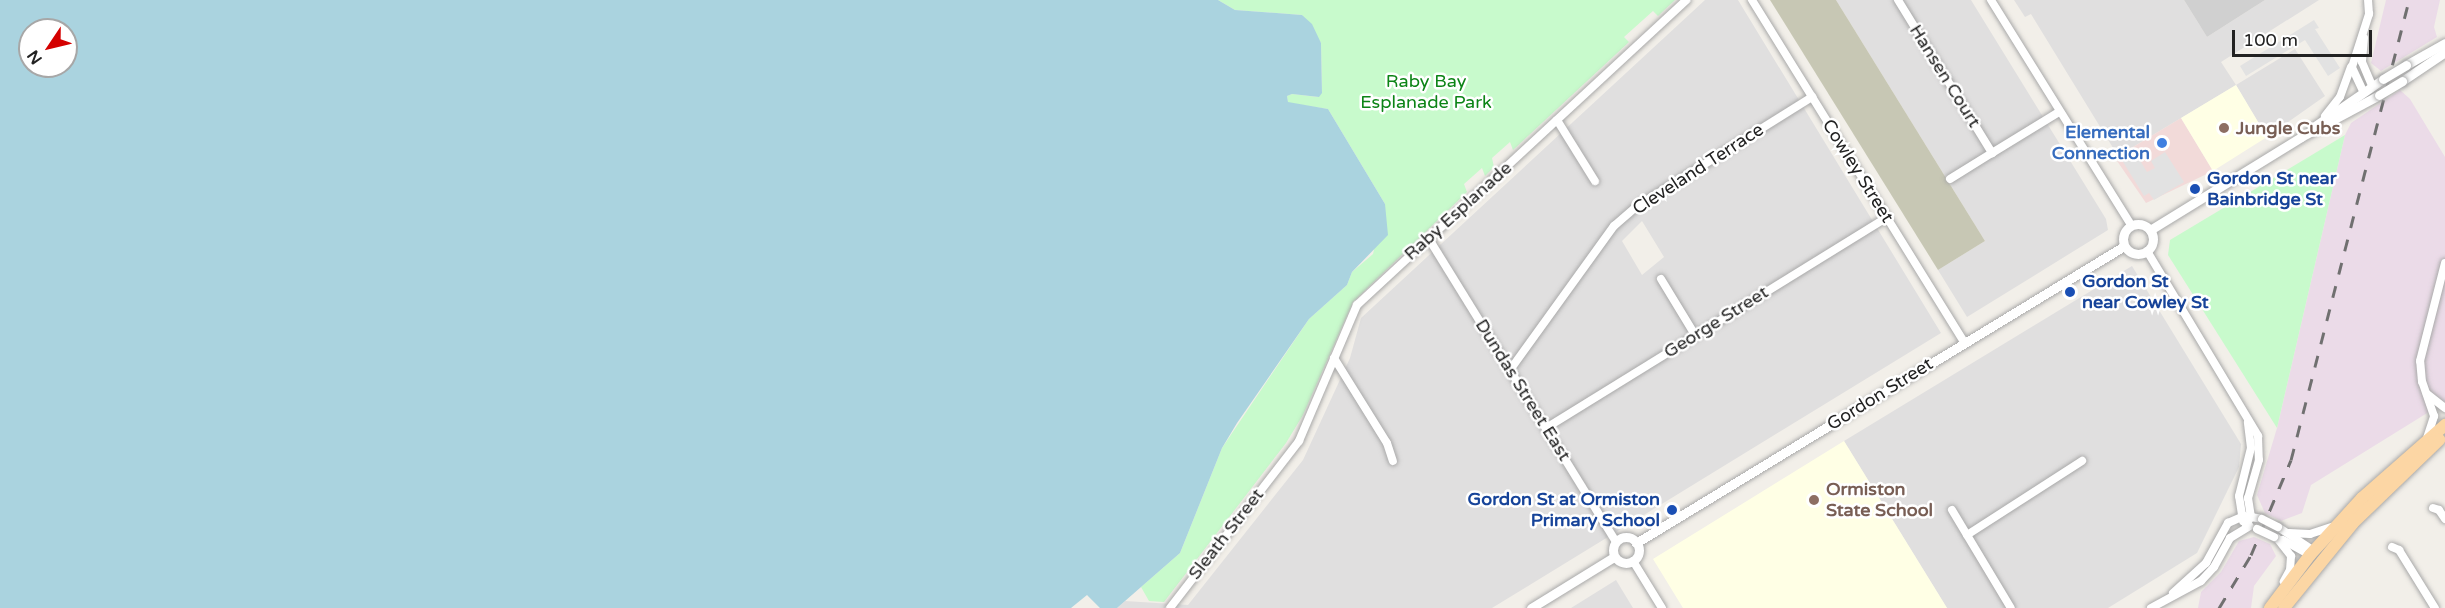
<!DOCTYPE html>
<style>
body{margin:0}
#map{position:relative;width:2445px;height:608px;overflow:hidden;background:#f2efe9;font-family:"Varela Round",sans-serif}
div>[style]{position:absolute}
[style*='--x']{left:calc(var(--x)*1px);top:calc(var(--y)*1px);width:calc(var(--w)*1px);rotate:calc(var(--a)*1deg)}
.residential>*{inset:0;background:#e0dfdf}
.commercial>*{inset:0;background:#f2dad9}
.industrial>*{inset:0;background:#ebdbe8}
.education>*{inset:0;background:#ffffe5}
.religious>*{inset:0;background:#d0d0d0}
.construction>*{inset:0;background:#c7c7b4}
.park>*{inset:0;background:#c8facc}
.parking>*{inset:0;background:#e2e2e2}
.water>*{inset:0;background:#aad3df}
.roads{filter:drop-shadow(0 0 2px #a9a9a9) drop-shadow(0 0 2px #a9a9a9)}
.minor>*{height:8px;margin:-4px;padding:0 4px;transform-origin:4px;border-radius:4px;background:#fff}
.tertiary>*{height:9px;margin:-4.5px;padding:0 4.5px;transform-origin:4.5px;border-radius:4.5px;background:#fff}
.tertiary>.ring{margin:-4.5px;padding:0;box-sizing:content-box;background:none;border:9px solid #fff;border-radius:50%}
.primary>*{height:12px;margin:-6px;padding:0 6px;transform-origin:6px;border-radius:6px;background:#fcd6a4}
.rail>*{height:3px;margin-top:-1.5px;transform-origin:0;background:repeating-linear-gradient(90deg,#707070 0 12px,transparent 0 24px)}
.bridges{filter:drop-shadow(0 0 2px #a9a9a9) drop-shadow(0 0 2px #a9a9a9)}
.minor-bridge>*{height:8px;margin:-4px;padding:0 4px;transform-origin:4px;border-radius:4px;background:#fff}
.tertiary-bridge>*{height:9px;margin:-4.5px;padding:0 4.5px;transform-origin:4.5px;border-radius:4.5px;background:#fff}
.dots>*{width:16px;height:16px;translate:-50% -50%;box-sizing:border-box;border:3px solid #fff;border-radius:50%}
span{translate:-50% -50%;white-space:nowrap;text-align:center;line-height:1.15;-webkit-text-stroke:5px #fff;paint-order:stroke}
.street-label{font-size:18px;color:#222}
.park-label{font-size:18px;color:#0c8416}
.education-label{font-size:18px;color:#785e54;font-weight:700}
.left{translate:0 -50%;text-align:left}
.shop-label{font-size:18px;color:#366cbe;font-weight:700}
.right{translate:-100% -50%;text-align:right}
.transit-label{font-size:18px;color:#164399;font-weight:700}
.north{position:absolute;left:18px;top:18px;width:60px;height:60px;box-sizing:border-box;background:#fff;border:2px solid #a7a7a7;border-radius:50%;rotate:235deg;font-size:16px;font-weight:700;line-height:24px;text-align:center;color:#222}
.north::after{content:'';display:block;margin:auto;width:21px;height:27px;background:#d40000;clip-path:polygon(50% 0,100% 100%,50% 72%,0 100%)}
.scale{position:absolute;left:2232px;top:30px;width:140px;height:27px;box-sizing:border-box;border:3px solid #222;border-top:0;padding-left:8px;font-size:18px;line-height:21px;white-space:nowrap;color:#222;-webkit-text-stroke:4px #fff;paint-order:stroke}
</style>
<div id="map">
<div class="residential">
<i style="clip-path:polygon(evenodd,1705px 0,1738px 0,1941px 333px,1492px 608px,1117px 608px,1125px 601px,1188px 605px,1303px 460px,1350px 358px,1361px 318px,1705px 0,1642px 221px,1664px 257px,1642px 275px,1622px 241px,1642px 221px)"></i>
<i style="clip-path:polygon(1836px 0,1971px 0,2106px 219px,2108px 230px,1967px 317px,1938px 270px,1985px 241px)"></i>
<i style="clip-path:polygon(2014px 0,2184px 0,2207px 37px,2265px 0,2319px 0,2221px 62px,2236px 85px,2295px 49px,2325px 96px,2267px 137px,2236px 85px,2118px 156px,2031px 14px,2025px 17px)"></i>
<i style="clip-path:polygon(2132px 266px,2241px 444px,2239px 467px,2197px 553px,2108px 608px,1947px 608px,1844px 441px)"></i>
<i style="clip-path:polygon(1616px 580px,1633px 608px,1571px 608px)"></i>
</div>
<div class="commercial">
<i style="clip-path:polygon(2181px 118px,2213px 171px,2146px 203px,2115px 158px)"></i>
</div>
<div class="industrial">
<i style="clip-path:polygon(2386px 0,2440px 0,2434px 27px,2437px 37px,2381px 71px,2371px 63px)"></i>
<i style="clip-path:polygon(2400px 90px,2410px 99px,2445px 157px,2445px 402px,2311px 485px,2302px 513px,2281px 521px,2265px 513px,2257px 495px,2277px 428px,2345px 135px,2351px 123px)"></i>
<i style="clip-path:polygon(2254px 537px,2270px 544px,2276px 556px,2254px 586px,2251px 608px,2198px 608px,2201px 592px,2221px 572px,2239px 541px)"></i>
</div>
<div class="education">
<i style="clip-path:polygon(2236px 85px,2267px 137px,2213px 171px,2181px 118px)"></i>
<i style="clip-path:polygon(1844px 441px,1947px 608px,1683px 608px,1653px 559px)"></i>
</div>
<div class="religious">
<i style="clip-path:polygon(2184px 0,2265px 0,2207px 37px)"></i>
</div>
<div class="construction">
<i style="clip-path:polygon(1770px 0,1836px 0,1985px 241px,1938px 270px)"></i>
</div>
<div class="park">
<i style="clip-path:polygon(1218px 0,1675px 0,1658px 16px,1653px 11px,1624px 37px,1629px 42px,1513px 150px,1510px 142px,1492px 158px,1494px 167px,1485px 176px,1482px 168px,1464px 184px,1467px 192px,1353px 302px,1303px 415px,1286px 443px,1164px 602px,1149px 601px,1141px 587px,1180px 553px,1222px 448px,1309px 319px,1347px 285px,1352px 272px,1373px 254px,1385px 204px,1328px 109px,1288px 103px,1287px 96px,1292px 94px,1318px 97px,1322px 92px,1321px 43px,1302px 15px,1235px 10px)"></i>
<i style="clip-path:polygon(2345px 135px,2277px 428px,2168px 255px,2170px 240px)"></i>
</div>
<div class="parking">
<i style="clip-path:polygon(2314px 20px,2319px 28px,2315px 29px,2340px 68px,2328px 76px,2305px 40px,2246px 76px,2240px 66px)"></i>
<i style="clip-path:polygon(2133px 149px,2147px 172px,2155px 168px,2151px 161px,2165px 152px,2184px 182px,2154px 200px,2149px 193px,2144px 196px,2120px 157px)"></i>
</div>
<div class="water">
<i style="clip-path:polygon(evenodd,0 0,1218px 0,1235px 10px,1302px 15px,1312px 24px,1321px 43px,1322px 93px,1319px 97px,1292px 94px,1287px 96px,1288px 102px,1328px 109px,1385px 204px,1388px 235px,1352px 272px,1347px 285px,1309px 319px,1237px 423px,1222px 448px,1180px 553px,1117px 608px,1100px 608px,1087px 595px,1071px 608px,0 608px,0 0,30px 30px,66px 30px,66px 66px,30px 66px,30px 30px)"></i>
</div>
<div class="roads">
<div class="minor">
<i style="--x:1752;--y:0;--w:402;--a:58.2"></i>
<i style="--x:1898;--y:0;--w:180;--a:58.4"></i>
<i style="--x:1992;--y:153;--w:79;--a:-31.5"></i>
<i style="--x:1991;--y:0;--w:265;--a:58.1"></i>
<i style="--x:2364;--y:38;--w:24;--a:95"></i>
<i style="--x:2362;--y:62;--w:26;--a:67"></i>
<i style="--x:2363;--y:91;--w:26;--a:-115"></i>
<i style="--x:2352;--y:67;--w:56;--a:-72.2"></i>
<i style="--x:2369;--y:14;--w:14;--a:-94"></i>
<i style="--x:2325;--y:116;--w:24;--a:-52"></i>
<i style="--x:2340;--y:97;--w:32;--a:-70"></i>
<i style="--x:1557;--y:120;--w:72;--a:58.1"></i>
<i style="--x:1950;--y:179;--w:49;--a:-31.8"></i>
<i style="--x:1429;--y:239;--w:356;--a:58.3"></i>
<i style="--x:2147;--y:251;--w:216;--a:59"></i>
<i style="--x:2258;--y:436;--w:24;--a:88"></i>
<i style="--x:2259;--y:460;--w:40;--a:106"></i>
<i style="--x:2248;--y:498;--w:18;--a:81"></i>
<i style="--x:2251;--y:516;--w:11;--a:117"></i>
<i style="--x:1661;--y:279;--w:66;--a:58.7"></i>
<i style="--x:1334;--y:358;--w:100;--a:58.1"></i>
<i style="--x:1387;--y:443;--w:19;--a:72"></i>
<i style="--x:1510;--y:370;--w:178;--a:-54.2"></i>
<i style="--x:1614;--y:226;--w:29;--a:-41"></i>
<i style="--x:1636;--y:207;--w:208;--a:-32"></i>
<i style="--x:2427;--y:394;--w:23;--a:38"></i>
<i style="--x:1546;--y:428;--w:401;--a:-31.7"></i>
<i style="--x:2427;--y:438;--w:23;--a:-72"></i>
<i style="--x:2434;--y:416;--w:36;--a:-109"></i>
<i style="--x:2422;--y:382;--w:21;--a:-95"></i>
<i style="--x:2420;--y:361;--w:101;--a:-75.7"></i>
<i style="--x:2433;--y:508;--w:6;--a:18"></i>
<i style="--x:2439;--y:510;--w:11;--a:56"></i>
<i style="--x:1952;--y:510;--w:114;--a:59"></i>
<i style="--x:2243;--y:521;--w:25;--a:-99"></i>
<i style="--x:2239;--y:496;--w:49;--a:-76"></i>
<i style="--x:2251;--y:448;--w:26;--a:-97"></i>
<i style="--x:2278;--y:527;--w:43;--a:33.7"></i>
<i style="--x:2289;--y:533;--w:21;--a:3"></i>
<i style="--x:2310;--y:534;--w:23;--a:-18"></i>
<i style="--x:1967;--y:535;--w:137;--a:-32.8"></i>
<i style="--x:2277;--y:538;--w:23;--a:52"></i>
<i style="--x:2291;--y:556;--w:14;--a:94"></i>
<i style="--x:2290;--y:570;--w:13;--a:119"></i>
<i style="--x:2283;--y:540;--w:31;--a:29"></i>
<i style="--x:2392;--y:547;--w:8;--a:23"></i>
<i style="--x:2399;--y:550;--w:68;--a:58.2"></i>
<i style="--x:1633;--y:561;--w:55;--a:58.3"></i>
<i style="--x:2173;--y:593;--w:45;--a:-42.3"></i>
<i style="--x:2206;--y:563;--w:46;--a:-61.2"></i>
<i style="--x:2228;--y:523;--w:17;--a:-24"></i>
<i style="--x:2244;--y:516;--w:18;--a:9"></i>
<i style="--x:1170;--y:608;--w:211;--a:-52.3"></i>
<i style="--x:1299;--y:441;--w:148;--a:-66.9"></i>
<i style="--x:1357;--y:305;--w:449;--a:-42.8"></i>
<i style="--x:2151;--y:608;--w:57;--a:-28.4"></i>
<i style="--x:2201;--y:581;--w:19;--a:-47"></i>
<i style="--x:2214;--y:567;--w:33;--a:-61"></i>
<i style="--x:2230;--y:538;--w:23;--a:-31"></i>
</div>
<div class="tertiary">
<i style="--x:2406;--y:65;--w:45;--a:-29.4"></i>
<i style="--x:2402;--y:81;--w:52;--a:-34"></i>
<i style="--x:2312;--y:128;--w:86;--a:-34.6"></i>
<i class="ring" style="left:2123px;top:224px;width:21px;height:21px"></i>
<i style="--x:2150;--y:230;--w:177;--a:-31.6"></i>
<i style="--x:2301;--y:137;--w:89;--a:-28.3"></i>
<i class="ring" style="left:1613px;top:537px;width:17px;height:17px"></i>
<i style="--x:1636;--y:543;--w:571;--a:-31.32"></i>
<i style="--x:1531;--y:608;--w:97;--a:-31.6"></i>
</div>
<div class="primary">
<i style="--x:2270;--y:608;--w:66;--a:-53"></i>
<i style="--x:2310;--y:555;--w:77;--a:-47.6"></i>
<i style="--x:2362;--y:498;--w:111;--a:-41.3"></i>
<i style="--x:2284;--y:608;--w:109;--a:-50.9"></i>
<i style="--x:2353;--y:523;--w:120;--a:-44"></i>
</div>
</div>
<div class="rail">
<i style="--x:2219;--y:608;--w:62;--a:-58.9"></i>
<i style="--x:2251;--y:555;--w:103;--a:-67.2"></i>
<i style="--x:2291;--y:460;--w:475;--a:-75.6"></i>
</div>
<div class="bridges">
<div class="minor-bridge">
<i style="--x:2262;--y:519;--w:18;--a:27"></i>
<i style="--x:2257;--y:529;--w:19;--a:25"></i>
</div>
<div class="tertiary-bridge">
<i style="--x:2383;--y:79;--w:27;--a:-31"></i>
<i style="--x:2379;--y:95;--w:27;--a:-31"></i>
</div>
</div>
<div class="dots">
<i style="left:2224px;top:128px;background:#8d6e63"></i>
<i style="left:2162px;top:143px;background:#3f7fe0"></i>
<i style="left:2195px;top:189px;background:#1a4fb4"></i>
<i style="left:2070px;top:292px;background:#1a4fb4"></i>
<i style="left:1814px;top:500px;background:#8d6e63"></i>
<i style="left:1672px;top:510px;background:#1a4fb4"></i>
</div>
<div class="street-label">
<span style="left:1945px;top:76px;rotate:58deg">Hansen Court</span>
<span style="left:1698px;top:169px;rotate:-33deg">Cleveland Terrace</span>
<span style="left:1858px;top:171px;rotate:58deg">Cowley Street</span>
<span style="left:1458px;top:211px;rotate:-42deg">Raby Esplanade</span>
<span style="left:1716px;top:322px;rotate:-32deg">George Street</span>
<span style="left:1523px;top:390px;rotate:58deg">Dundas Street East</span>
<span style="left:1880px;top:394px;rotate:-32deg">Gordon Street</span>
<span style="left:1226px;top:534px;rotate:-52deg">Sleath Street</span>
</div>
<div class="park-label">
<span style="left:1426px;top:92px">Raby Bay<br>Esplanade Park</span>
</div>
<div class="education-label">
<span class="left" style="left:2236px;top:128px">Jungle Cubs</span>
<span class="left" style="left:1826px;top:500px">Ormiston<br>State School</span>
</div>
<div class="shop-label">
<span class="right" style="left:2150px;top:143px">Elemental<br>Connection</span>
</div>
<div class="transit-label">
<span class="left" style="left:2207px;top:189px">Gordon St near<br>Bainbridge St</span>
<span class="left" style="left:2082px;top:292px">Gordon St<br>near Cowley St</span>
<span class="right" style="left:1660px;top:510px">Gordon St at Ormiston<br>Primary School</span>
</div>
<div class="north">N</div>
<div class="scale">100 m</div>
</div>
